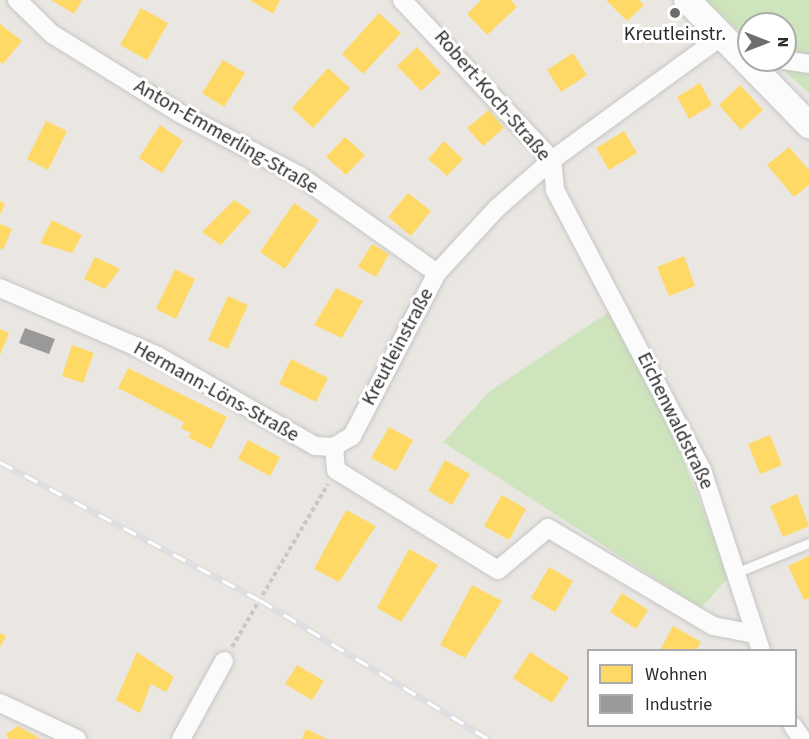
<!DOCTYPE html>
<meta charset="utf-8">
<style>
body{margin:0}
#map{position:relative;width:809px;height:739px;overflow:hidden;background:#eae7e3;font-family:"Source Sans 3",sans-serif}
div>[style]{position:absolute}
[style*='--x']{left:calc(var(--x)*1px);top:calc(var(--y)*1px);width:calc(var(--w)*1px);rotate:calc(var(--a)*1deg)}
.green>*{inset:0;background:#cde4bd}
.homes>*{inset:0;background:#ffd966}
.industry>*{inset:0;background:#999}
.path>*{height:4px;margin-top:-2px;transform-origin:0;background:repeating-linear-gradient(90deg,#c8c8c7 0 4.5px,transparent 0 7.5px)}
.roads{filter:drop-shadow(0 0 2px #c6c6c5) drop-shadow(0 0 2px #c6c6c5)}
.lane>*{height:9px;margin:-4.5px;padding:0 4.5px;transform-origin:4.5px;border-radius:4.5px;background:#fcfbfb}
.street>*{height:18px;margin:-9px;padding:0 9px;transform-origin:9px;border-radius:9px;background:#fcfbfb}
.secondary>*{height:26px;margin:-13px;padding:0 13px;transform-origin:13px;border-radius:13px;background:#fcfbfb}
.rail>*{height:7px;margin-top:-3.5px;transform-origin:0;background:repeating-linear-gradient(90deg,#fff 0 14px,#dfdee0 0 28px);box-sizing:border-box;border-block:2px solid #dfdee0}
.dots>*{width:16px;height:16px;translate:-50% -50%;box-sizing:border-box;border:3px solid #fff;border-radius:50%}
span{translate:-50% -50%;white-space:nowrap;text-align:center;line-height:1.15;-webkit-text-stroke:6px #fff;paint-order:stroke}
.poi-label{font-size:20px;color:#2c2c2c}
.street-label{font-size:20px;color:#2c2c2c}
.legend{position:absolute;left:587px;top:649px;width:210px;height:78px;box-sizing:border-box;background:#fff;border:2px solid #ababab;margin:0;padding:8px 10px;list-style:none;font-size:18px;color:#2c2c2c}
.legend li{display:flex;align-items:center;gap:12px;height:30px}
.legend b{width:30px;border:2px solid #ababab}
.north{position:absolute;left:737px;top:12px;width:60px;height:60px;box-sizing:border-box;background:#fff;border:2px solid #ababab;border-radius:50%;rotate:90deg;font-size:16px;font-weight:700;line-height:24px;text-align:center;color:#2c2c2c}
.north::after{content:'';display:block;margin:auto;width:21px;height:27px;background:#6e6d6c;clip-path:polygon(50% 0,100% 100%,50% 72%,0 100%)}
</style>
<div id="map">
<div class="green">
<i style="clip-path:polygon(705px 0,809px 0,809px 93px,772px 60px,785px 60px,785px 24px,749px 24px,749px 40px)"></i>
<i style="clip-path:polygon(609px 312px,663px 408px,729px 577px,701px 608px,443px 442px,489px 392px)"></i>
</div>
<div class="homes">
<i style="clip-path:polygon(51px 0,82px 0,74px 14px)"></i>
<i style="clip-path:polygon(250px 0,280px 0,273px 14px)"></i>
<i style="clip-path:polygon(481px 0,511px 0,517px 7px,487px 35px,467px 14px)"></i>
<i style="clip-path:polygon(606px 0,639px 0,644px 5px,627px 21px)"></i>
<i style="clip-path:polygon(141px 8px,168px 23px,147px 60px,120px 45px)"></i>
<i style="clip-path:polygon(379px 13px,401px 33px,363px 74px,342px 54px)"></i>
<i style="clip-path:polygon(0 24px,22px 41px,3px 64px,0 62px)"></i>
<i style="clip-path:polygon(417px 47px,441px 73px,421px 91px,397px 66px)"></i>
<i style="clip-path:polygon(573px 53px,587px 75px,561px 92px,547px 70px)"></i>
<i style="clip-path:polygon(223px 60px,245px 73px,224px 107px,202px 93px)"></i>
<i style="clip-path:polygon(328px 68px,350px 88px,313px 128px,292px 108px)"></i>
<i style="clip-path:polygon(700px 83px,712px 105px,689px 119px,677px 97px)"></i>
<i style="clip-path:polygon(740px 85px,763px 110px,741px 130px,719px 105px)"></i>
<i style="clip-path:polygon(489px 110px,504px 128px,483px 146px,467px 128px)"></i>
<i style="clip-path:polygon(46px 121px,67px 131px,48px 170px,27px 159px)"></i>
<i style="clip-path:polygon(160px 125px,183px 141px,162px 173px,139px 158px)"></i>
<i style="clip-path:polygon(624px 131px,637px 153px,609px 170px,596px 148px)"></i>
<i style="clip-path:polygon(345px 137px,365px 155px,346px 175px,326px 157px)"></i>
<i style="clip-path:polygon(444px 141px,463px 159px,447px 176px,428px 159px)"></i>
<i style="clip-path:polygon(789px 147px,809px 170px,809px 185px,794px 197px,767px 165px)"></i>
<i style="clip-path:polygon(408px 193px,431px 211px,411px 236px,388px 217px)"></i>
<i style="clip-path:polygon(234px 200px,251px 211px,221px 245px,202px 232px)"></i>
<i style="clip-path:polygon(0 201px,5px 204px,0 215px)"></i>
<i style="clip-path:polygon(294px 203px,319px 220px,285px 269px,260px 252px)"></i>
<i style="clip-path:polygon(52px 220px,82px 235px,72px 253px,40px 243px)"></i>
<i style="clip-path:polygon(0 224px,12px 229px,3px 250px,0 248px)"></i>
<i style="clip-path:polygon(372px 244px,389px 254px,376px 277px,358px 267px)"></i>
<i style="clip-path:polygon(684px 256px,695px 286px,669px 296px,657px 267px)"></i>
<i style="clip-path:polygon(95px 257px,120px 269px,105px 289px,84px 279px)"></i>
<i style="clip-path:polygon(175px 269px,195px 279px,176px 319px,156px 309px)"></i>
<i style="clip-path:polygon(336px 288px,363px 301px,342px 338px,314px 325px)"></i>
<i style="clip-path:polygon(228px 296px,248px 305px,228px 349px,208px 340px)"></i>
<i style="clip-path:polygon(0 329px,9px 333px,0 355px)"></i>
<i style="clip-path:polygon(72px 345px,94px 353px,83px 383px,62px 376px)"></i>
<i style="clip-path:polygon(291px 359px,328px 378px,316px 402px,279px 384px)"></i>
<i style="clip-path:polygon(128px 368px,227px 417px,211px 449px,188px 437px,191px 433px,181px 428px,184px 422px,118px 388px)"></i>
<i style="clip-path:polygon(389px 427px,413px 440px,396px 471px,371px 458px)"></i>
<i style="clip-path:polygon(770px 435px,782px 465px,760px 474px,748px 444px)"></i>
<i style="clip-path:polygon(248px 440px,280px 457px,270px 476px,238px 459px)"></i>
<i style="clip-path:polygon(445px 460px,470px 474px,452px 505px,428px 491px)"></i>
<i style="clip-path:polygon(797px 494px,809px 526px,783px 537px,770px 506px)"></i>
<i style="clip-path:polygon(502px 495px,526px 509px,509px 540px,484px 526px)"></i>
<i style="clip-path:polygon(346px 510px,376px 526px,339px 582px,314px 569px)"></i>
<i style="clip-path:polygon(409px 549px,438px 565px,401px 622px,377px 608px)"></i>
<i style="clip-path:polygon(809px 556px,809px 598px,804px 600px,788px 566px)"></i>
<i style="clip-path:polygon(549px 567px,573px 581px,555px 612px,531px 598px)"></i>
<i style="clip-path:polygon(472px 585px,502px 601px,465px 658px,440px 645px)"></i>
<i style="clip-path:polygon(622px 593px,648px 610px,636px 629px,610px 612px)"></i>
<i style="clip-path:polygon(673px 626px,701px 642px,696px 650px,660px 650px)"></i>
<i style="clip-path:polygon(0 633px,6px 636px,0 647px)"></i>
<i style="clip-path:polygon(137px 652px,174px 677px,166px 692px,151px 684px,140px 713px,116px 700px)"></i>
<i style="clip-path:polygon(530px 652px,569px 677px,552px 703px,513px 678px)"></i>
<i style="clip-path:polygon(297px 665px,324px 681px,312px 700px,285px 684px)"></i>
<i style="clip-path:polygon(18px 726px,41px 739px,9px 739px,6px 734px)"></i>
<i style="clip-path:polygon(306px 729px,327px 739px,302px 739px)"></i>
</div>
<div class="industry">
<i style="clip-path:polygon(25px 328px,55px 339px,49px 354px,19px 343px)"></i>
</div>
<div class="path">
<i style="--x:232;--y:647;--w:189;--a:-59.5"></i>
</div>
<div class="roads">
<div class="lane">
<i style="--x:738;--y:572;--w:77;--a:-22.2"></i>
</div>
<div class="street">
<i style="--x:17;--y:0;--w:49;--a:44.2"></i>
<i style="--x:52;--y:34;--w:152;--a:31.8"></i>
<i style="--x:181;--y:114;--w:134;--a:27.5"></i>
<i style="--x:300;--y:176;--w:168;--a:35.3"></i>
<i style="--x:402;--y:0;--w:219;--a:46.8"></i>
<i style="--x:552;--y:160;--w:30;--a:84"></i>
<i style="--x:555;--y:190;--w:316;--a:62.3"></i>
<i style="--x:702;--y:470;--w:189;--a:71.9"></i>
<i style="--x:732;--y:41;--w:11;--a:-153"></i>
<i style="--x:722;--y:36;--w:210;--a:143.9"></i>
<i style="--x:552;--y:160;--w:73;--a:138.9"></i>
<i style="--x:497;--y:208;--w:88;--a:132.7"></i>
<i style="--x:437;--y:273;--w:184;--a:117.5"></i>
<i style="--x:352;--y:436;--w:21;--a:149"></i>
<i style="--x:334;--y:447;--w:23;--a:85"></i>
<i style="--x:336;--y:470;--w:190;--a:31.7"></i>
<i style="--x:498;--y:570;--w:65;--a:-40"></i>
<i style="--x:548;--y:528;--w:192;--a:30.7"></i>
<i style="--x:713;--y:626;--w:42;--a:11"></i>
<i style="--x:784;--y:60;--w:25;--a:9"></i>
<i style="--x:0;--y:288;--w:172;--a:23.3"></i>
<i style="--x:158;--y:356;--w:181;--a:29.8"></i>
<i style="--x:315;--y:446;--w:19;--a:3"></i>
<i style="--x:0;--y:703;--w:85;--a:25.1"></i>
<i style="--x:793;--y:726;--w:16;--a:55"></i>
<i style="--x:181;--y:739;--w:89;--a:-61.1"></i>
</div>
<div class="secondary">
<i style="--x:687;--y:0;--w:175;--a:45.7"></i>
</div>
</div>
<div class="rail">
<i style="--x:0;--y:462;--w:294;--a:28"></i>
<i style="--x:260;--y:600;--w:268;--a:31.3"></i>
</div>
<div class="dots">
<i style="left:675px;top:13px;background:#6e6d6c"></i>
</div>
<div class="poi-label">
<span style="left:675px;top:34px">Kreutleinstr.</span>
</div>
<div class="street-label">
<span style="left:492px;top:96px;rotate:49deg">Robert-Koch-Straße</span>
<span style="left:226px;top:137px;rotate:30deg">Anton-Emmerling-Straße</span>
<span style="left:398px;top:347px;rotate:-62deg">Kreutleinstraße</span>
<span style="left:216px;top:392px;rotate:29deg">Hermann-Löns-Straße</span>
<span style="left:675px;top:421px;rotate:64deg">Eichenwaldstraße</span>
</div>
<ul class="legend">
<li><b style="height:16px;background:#ffd966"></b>Wohnen</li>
<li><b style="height:16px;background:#999"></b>Industrie</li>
</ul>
<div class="north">N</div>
</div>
